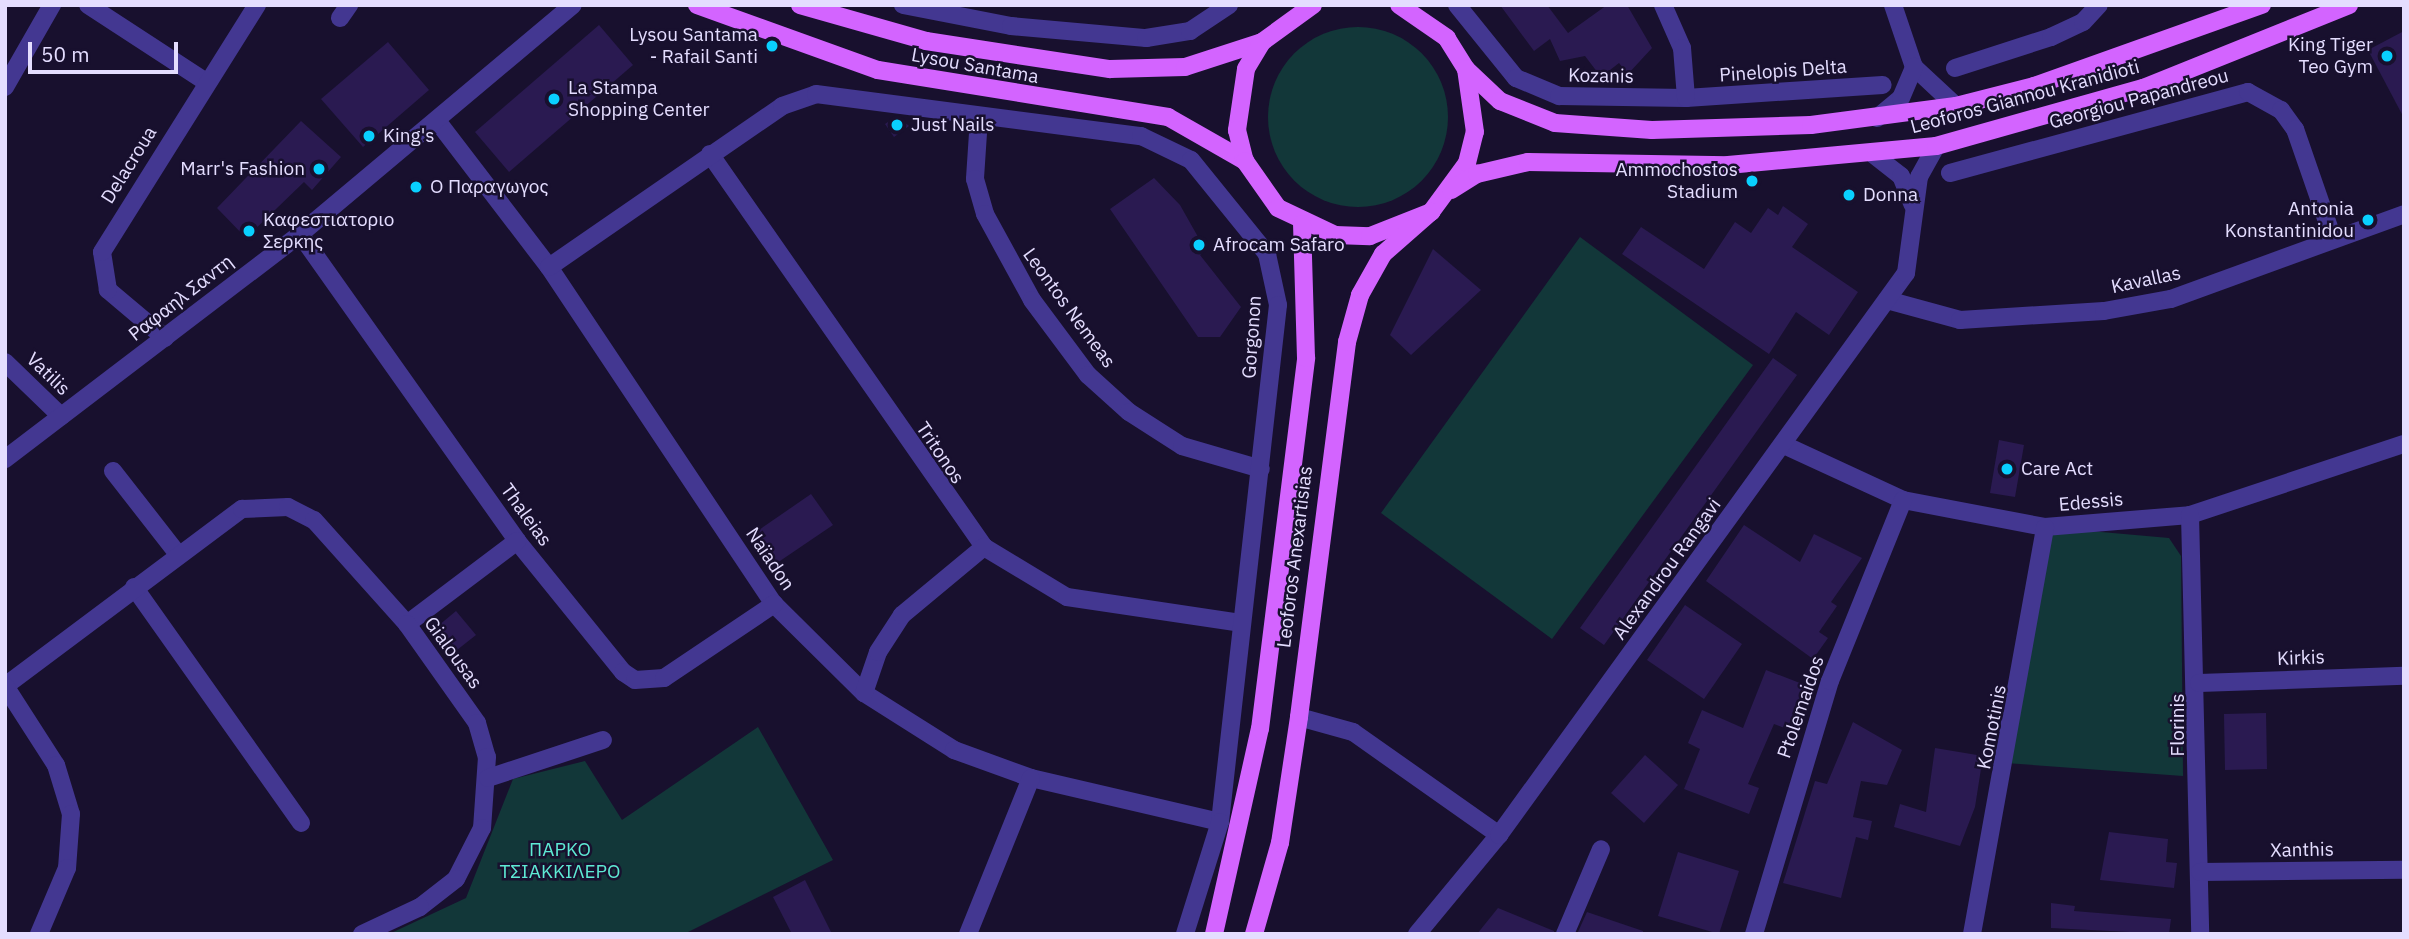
<!DOCTYPE html>
<meta charset="utf-8">
<style>
body{margin:0}
#map{position:relative;width:2409px;height:939px;overflow:hidden;background:#18102e;font-family:"IBM Plex Sans",sans-serif}
div>[style]{position:absolute}
[style*='--x']{left:calc(var(--x)*1px);top:calc(var(--y)*1px);width:calc(var(--w)*1px);rotate:calc(var(--a)*1deg)}
.green>*{inset:0;background:#123739}
.round{border-radius:50%}
.building>*{inset:0;background:#2a1a51}
.minor>*{height:18px;margin:-9px;padding:0 9px;transform-origin:9px;border-radius:9px;background:#433791}
.major>*{height:18px;margin:-9px;padding:0 9px;transform-origin:9px;border-radius:9px;background:#d364ff}
.dots>*{width:19px;height:19px;translate:-50% -50%;box-sizing:border-box;border:4px solid #18102e;border-radius:50%}
span{translate:-50% -50%;white-space:nowrap;text-align:center;line-height:1.15;-webkit-text-stroke:5px #18102e;paint-order:stroke}
.poi-label{font-size:19px;color:#e4ddff}
.right{translate:-100% -50%;text-align:right}
.left{translate:0 -50%;text-align:left}
.street-label{font-size:19px;color:#e4ddff}
.park-label{font-size:19px;color:#5eead4}
.frame{position:absolute;inset:0;border:7px solid #e4ddff;pointer-events:none}
.scale{position:absolute;left:28px;top:42px;width:150px;height:32px;box-sizing:border-box;border:4px solid #e4ddff;border-top:0;padding-left:9px;font-size:21px;line-height:24px;white-space:nowrap;color:#e4ddff;-webkit-text-stroke:5px #18102e;paint-order:stroke}
</style>
<div id="map">
<div class="green">
<i class="round" style="left:1268px;top:27px;width:180px;height:180px"></i>
<i style="clip-path:polygon(1580px 237px,1753px 365px,1552px 639px,1381px 513px)"></i>
<i style="clip-path:polygon(2045px 527px,2169px 538px,2181px 556px,2183px 776px,2006px 763px)"></i>
<i style="clip-path:polygon(758px 727px,833px 860px,684px 934px,389px 934px,466px 898px,513px 779px,585px 761px,622px 820px)"></i>
</div>
<div class="building">
<i style="clip-path:polygon(1500px 5px,1547px 5px,1568px 33px,1607px 5px,1627px 5px,1652px 48px,1628px 74px,1619px 63px,1601px 77px,1585px 56px,1560px 61px,1550px 39px,1534px 51px)"></i>
<i style="clip-path:polygon(599px 25px,633px 65px,509px 172px,475px 132px)"></i>
<i style="clip-path:polygon(2404px 31px,2404px 118px,2368px 50px)"></i>
<i style="clip-path:polygon(388px 42px,429px 90px,363px 147px,321px 99px)"></i>
<i style="clip-path:polygon(897px 116px,909px 126px,894px 137px,885px 124px)"></i>
<i style="clip-path:polygon(301px 121px,341px 157px,312px 190px,304px 182px,246px 238px,217px 208px)"></i>
<i style="clip-path:polygon(1154px 178px,1180px 205px,1206px 251px,1200px 255px,1241px 307px,1220px 337px,1198px 337px,1110px 209px)"></i>
<i style="clip-path:polygon(1783px 206px,1808px 224px,1792px 247px,1858px 292px,1829px 335px,1796px 312px,1769px 354px,1622px 254px,1641px 227px,1704px 269px,1735px 222px,1751px 233px,1768px 208px,1778px 215px)"></i>
<i style="clip-path:polygon(1433px 249px,1481px 290px,1411px 355px,1390px 335px)"></i>
<i style="clip-path:polygon(1773px 358px,1797px 375px,1604px 645px,1580px 628px)"></i>
<i style="clip-path:polygon(1999px 440px,2024px 445px,2015px 497px,1990px 493px)"></i>
<i style="clip-path:polygon(811px 494px,833px 525px,777px 563px,756px 532px)"></i>
<i style="clip-path:polygon(1744px 525px,1800px 562px,1814px 534px,1862px 558px,1831px 602px,1837px 606px,1819px 632px,1828px 638px,1813px 659px,1706px 581px)"></i>
<i style="clip-path:polygon(1685px 605px,1742px 644px,1704px 699px,1647px 660px)"></i>
<i style="clip-path:polygon(456px 611px,476px 635px,457px 650px,438px 626px)"></i>
<i style="clip-path:polygon(1766px 670px,1805px 685px,1787px 729px,1774px 724px,1748px 784px,1759px 788px,1749px 814px,1684px 789px,1700px 749px,1688px 743px,1702px 710px,1743px 728px)"></i>
<i style="clip-path:polygon(2266px 713px,2267px 769px,2225px 770px,2224px 714px)"></i>
<i style="clip-path:polygon(1853px 722px,1902px 750px,1887px 785px,1861px 781px,1853px 817px,1872px 821px,1868px 840px,1856px 837px,1841px 898px,1783px 883px,1815px 781px,1827px 784px)"></i>
<i style="clip-path:polygon(1935px 748px,1983px 756px,1975px 807px,1960px 846px,1894px 827px,1900px 804px,1926px 812px)"></i>
<i style="clip-path:polygon(1645px 755px,1678px 785px,1644px 823px,1611px 793px)"></i>
<i style="clip-path:polygon(2109px 832px,2168px 839px,2166px 862px,2177px 863px,2174px 888px,2100px 880px)"></i>
<i style="clip-path:polygon(1678px 852px,1739px 871px,1719px 934px,1658px 916px)"></i>
<i style="clip-path:polygon(805px 880px,832px 934px,792px 934px,773px 897px)"></i>
<i style="clip-path:polygon(2051px 903px,2075px 906px,2074px 911px,2171px 919px,2169px 934px,2051px 928px)"></i>
<i style="clip-path:polygon(1498px 908px,1554px 931px,1554px 934px,1477px 934px)"></i>
<i style="clip-path:polygon(1587px 912px,1643px 931px,1643px 934px,1577px 934px)"></i>
</div>
<div class="minor">
<i style="--x:88;--y:5;--w:141;--a:33.1"></i>
<i style="--x:903;--y:5;--w:110;--a:11"></i>
<i style="--x:1011;--y:26;--w:136;--a:5.1"></i>
<i style="--x:1146;--y:38;--w:45;--a:-9"></i>
<i style="--x:1190;--y:31;--w:47;--a:-33.7"></i>
<i style="--x:1457;--y:5;--w:94;--a:51.1"></i>
<i style="--x:1516;--y:78;--w:47;--a:22.7"></i>
<i style="--x:1559;--y:96;--w:127;--a:0.9"></i>
<i style="--x:1686;--y:98;--w:197;--a:-3.8"></i>
<i style="--x:1663;--y:5;--w:47;--a:66.2"></i>
<i style="--x:1682;--y:48;--w:50;--a:85.4"></i>
<i style="--x:1893;--y:5;--w:65;--a:71.3"></i>
<i style="--x:1914;--y:67;--w:57;--a:42.9"></i>
<i style="--x:340;--y:18;--w:16;--a:-55"></i>
<i style="--x:1955;--y:68;--w:101;--a:-17.9"></i>
<i style="--x:2051;--y:37;--w:35;--a:-25"></i>
<i style="--x:2083;--y:22;--w:23;--a:-47"></i>
<i style="--x:5;--y:87;--w:95;--a:-60.2"></i>
<i style="--x:979;--y:118;--w:61;--a:93.8"></i>
<i style="--x:975;--y:179;--w:36;--a:74"></i>
<i style="--x:985;--y:214;--w:98;--a:61.3"></i>
<i style="--x:1032;--y:300;--w:94;--a:53.3"></i>
<i style="--x:1088;--y:375;--w:55;--a:42.1"></i>
<i style="--x:1129;--y:412;--w:63;--a:32.7"></i>
<i style="--x:1182;--y:446;--w:82;--a:16.2"></i>
<i style="--x:1877;--y:118;--w:31;--a:-40"></i>
<i style="--x:1901;--y:98;--w:34;--a:-67"></i>
<i style="--x:438;--y:122;--w:183;--a:52.6"></i>
<i style="--x:549;--y:267;--w:405;--a:56.3"></i>
<i style="--x:774;--y:604;--w:127;--a:44.7"></i>
<i style="--x:864;--y:693;--w:107;--a:32.3"></i>
<i style="--x:954;--y:750;--w:82;--a:20"></i>
<i style="--x:1031;--y:778;--w:194;--a:13.1"></i>
<i style="--x:710;--y:154;--w:479;--a:55.1"></i>
<i style="--x:984;--y:547;--w:97;--a:31.1"></i>
<i style="--x:1067;--y:597;--w:177;--a:8.5"></i>
<i style="--x:1874;--y:155;--w:34;--a:38"></i>
<i style="--x:1901;--y:176;--w:31;--a:68"></i>
<i style="--x:1950;--y:173;--w:309;--a:-15.2"></i>
<i style="--x:2248;--y:92;--w:38;--a:29"></i>
<i style="--x:2281;--y:110;--w:24;--a:54"></i>
<i style="--x:2295;--y:129;--w:116;--a:70.9"></i>
<i style="--x:300;--y:234;--w:376;--a:54.7"></i>
<i style="--x:517;--y:541;--w:169;--a:51"></i>
<i style="--x:623;--y:672;--w:14;--a:34"></i>
<i style="--x:635;--y:680;--w:29;--a:-4"></i>
<i style="--x:664;--y:678;--w:133;--a:-33.9"></i>
<i style="--x:549;--y:267;--w:283;--a:-34.6"></i>
<i style="--x:782;--y:106;--w:36;--a:-19"></i>
<i style="--x:816;--y:94;--w:328;--a:7.4"></i>
<i style="--x:1141;--y:136;--w:55;--a:25.6"></i>
<i style="--x:1191;--y:160;--w:121;--a:51"></i>
<i style="--x:1267;--y:254;--w:52;--a:77.8"></i>
<i style="--x:1278;--y:305;--w:520;--a:96.4"></i>
<i style="--x:1220;--y:822;--w:117;--a:107.4"></i>
<i style="--x:1887;--y:300;--w:76;--a:15.3"></i>
<i style="--x:1960;--y:320;--w:144;--a:-3.6"></i>
<i style="--x:2104;--y:311;--w:68;--a:-10.2"></i>
<i style="--x:2171;--y:299;--w:248;--a:-20"></i>
<i style="--x:165;--y:338;--w:75;--a:-139.9"></i>
<i style="--x:108;--y:290;--w:38;--a:-99"></i>
<i style="--x:102;--y:252;--w:292;--a:-57.9"></i>
<i style="--x:5;--y:362;--w:78;--a:44"></i>
<i style="--x:1784;--y:445;--w:131;--a:24.8"></i>
<i style="--x:1903;--y:500;--w:145;--a:10.8"></i>
<i style="--x:2045;--y:527;--w:145;--a:-4.7"></i>
<i style="--x:2190;--y:515;--w:225;--a:-18.4"></i>
<i style="--x:5;--y:459;--w:371;--a:-37.3"></i>
<i style="--x:300;--y:234;--w:356;--a:-40"></i>
<i style="--x:113;--y:471;--w:104;--a:52"></i>
<i style="--x:2190;--y:515;--w:419;--a:88.6"></i>
<i style="--x:134;--y:587;--w:289;--a:54.7"></i>
<i style="--x:407;--y:624;--w:138;--a:-37"></i>
<i style="--x:2199;--y:683;--w:205;--a:-2"></i>
<i style="--x:5;--y:686;--w:296;--a:-36.8"></i>
<i style="--x:242;--y:509;--w:46;--a:-2.5"></i>
<i style="--x:288;--y:507;--w:29;--a:27"></i>
<i style="--x:314;--y:520;--w:140;--a:48.2"></i>
<i style="--x:407;--y:624;--w:121;--a:54.7"></i>
<i style="--x:477;--y:723;--w:35;--a:74"></i>
<i style="--x:487;--y:757;--w:71;--a:94"></i>
<i style="--x:482;--y:828;--w:57;--a:117"></i>
<i style="--x:456;--y:879;--w:46;--a:142.1"></i>
<i style="--x:420;--y:907;--w:64;--a:155"></i>
<i style="--x:5;--y:686;--w:94;--a:57.2"></i>
<i style="--x:56;--y:765;--w:51;--a:73"></i>
<i style="--x:71;--y:814;--w:54;--a:94.2"></i>
<i style="--x:67;--y:868;--w:72;--a:113"></i>
<i style="--x:864;--y:693;--w:43;--a:-71.1"></i>
<i style="--x:878;--y:652;--w:44;--a:-57"></i>
<i style="--x:902;--y:615;--w:107;--a:-39.7"></i>
<i style="--x:1299;--y:717;--w:56;--a:15.5"></i>
<i style="--x:1353;--y:732;--w:179;--a:35.2"></i>
<i style="--x:488;--y:778;--w:121;--a:-18.3"></i>
<i style="--x:2200;--y:872;--w:204;--a:-0.6"></i>
<i style="--x:968;--y:934;--w:168;--a:-68"></i>
<i style="--x:1417;--y:934;--w:129;--a:-50.4"></i>
<i style="--x:1499;--y:835;--w:694;--a:-54.09"></i>
<i style="--x:1906;--y:273;--w:97;--a:-82.3"></i>
<i style="--x:1919;--y:177;--w:35;--a:-61"></i>
<i style="--x:1565;--y:934;--w:92;--a:-67"></i>
<i style="--x:1754;--y:934;--w:264;--a:-73.3"></i>
<i style="--x:1830;--y:681;--w:195;--a:-68"></i>
<i style="--x:1972;--y:934;--w:413;--a:-79.8"></i>
</div>
<div class="major">
<i style="--x:697;--y:5;--w:192;--a:19.8"></i>
<i style="--x:878;--y:70;--w:294;--a:9.2"></i>
<i style="--x:1168;--y:117;--w:89;--a:29.7"></i>
<i style="--x:800;--y:5;--w:131;--a:15.9"></i>
<i style="--x:926;--y:41;--w:186;--a:8.7"></i>
<i style="--x:1110;--y:69;--w:75;--a:-1.5"></i>
<i style="--x:1185;--y:67;--w:81;--a:-18"></i>
<i style="--x:1313;--y:5;--w:63;--a:144"></i>
<i style="--x:1262;--y:42;--w:31;--a:121"></i>
<i style="--x:1246;--y:69;--w:62;--a:98.4"></i>
<i style="--x:1237;--y:130;--w:32;--a:76"></i>
<i style="--x:1245;--y:161;--w:57;--a:54.9"></i>
<i style="--x:1278;--y:208;--w:63;--a:25.3"></i>
<i style="--x:1335;--y:235;--w:35;--a:2"></i>
<i style="--x:1370;--y:236;--w:66;--a:-21.5"></i>
<i style="--x:1431;--y:212;--w:61;--a:-53.7"></i>
<i style="--x:1467;--y:163;--w:32;--a:-76"></i>
<i style="--x:1475;--y:132;--w:64;--a:-98.1"></i>
<i style="--x:1466;--y:69;--w:36;--a:-122"></i>
<i style="--x:1447;--y:38;--w:58;--a:-145.5"></i>
<i style="--x:1466;--y:69;--w:47;--a:43.3"></i>
<i style="--x:1500;--y:101;--w:59;--a:21.8"></i>
<i style="--x:1555;--y:123;--w:97;--a:4.1"></i>
<i style="--x:1652;--y:130;--w:159;--a:-1.8"></i>
<i style="--x:1811;--y:125;--w:146;--a:-7.5"></i>
<i style="--x:1956;--y:106;--w:81;--a:-14.4"></i>
<i style="--x:2034;--y:86;--w:242;--a:-19.6"></i>
<i style="--x:1451;--y:190;--w:31;--a:-32"></i>
<i style="--x:1477;--y:174;--w:52;--a:-13.2"></i>
<i style="--x:1528;--y:162;--w:200;--a:0.9"></i>
<i style="--x:1728;--y:165;--w:209;--a:-5.2"></i>
<i style="--x:1936;--y:146;--w:215;--a:-15.7"></i>
<i style="--x:2143;--y:88;--w:222;--a:-21.9"></i>
<i style="--x:1214;--y:934;--w:210;--a:-77.4"></i>
<i style="--x:1260;--y:729;--w:374;--a:-82.9"></i>
<i style="--x:1306;--y:358;--w:134;--a:-91.7"></i>
<i style="--x:1254;--y:934;--w:95;--a:-74.1"></i>
<i style="--x:1280;--y:843;--w:127;--a:-81.4"></i>
<i style="--x:1299;--y:717;--w:378;--a:-82.7"></i>
<i style="--x:1347;--y:342;--w:49;--a:-74.5"></i>
<i style="--x:1360;--y:295;--w:47;--a:-60.7"></i>
<i style="--x:1383;--y:254;--w:64;--a:-41.2"></i>
</div>
<div class="dots">
<i style="left:772px;top:46px;background:#09d0ff"></i>
<i style="left:2387px;top:56px;background:#09d0ff"></i>
<i style="left:554px;top:99px;background:#09d0ff"></i>
<i style="left:897px;top:125px;background:#09d0ff"></i>
<i style="left:369px;top:136px;background:#09d0ff"></i>
<i style="left:319px;top:169px;background:#09d0ff"></i>
<i style="left:1752px;top:181px;background:#09d0ff"></i>
<i style="left:416px;top:187px;background:#09d0ff"></i>
<i style="left:1849px;top:195px;background:#09d0ff"></i>
<i style="left:2368px;top:220px;background:#09d0ff"></i>
<i style="left:249px;top:231px;background:#09d0ff"></i>
<i style="left:1199px;top:245px;background:#09d0ff"></i>
<i style="left:2007px;top:469px;background:#09d0ff"></i>
</div>
<div class="poi-label">
<span class="right" style="left:758px;top:46px">Lysou Santama<br>- Rafail Santi</span>
<span class="right" style="left:2373px;top:56px">King Tiger<br>Teo Gym</span>
<span class="left" style="left:568px;top:99px">La Stampa<br>Shopping Center</span>
<span class="left" style="left:911px;top:125px">Just Nails</span>
<span class="left" style="left:383px;top:136px">King's</span>
<span class="right" style="left:305px;top:169px">Marr's Fashion</span>
<span class="right" style="left:1738px;top:181px">Ammochostos<br>Stadium</span>
<span class="left" style="left:430px;top:187px">Ο Παραγωγος</span>
<span class="left" style="left:1863px;top:195px">Donna</span>
<span class="right" style="left:2354px;top:220px">Antonia<br>Konstantinidou</span>
<span class="left" style="left:263px;top:231px">Καφεστιατοριο<br>Σερκης</span>
<span class="left" style="left:1213px;top:245px">Afrocam Safaro</span>
<span class="left" style="left:2021px;top:469px">Care Act</span>
</div>
<div class="street-label">
<span style="left:975px;top:66px;rotate:10deg">Lysou Santama</span>
<span style="left:1783px;top:71px;rotate:-4deg">Pinelopis Delta</span>
<span style="left:1601px;top:76px;rotate:1deg">Kozanis</span>
<span style="left:2025px;top:97px;rotate:-15deg">Leoforos Giannou Kranidioti</span>
<span style="left:2139px;top:99px;rotate:-15deg">Georgiou Papandreou</span>
<span style="left:129px;top:165px;rotate:-58deg">Delacroua</span>
<span style="left:2146px;top:280px;rotate:-12deg">Kavallas</span>
<span style="left:181px;top:298px;rotate:-38deg">Ραφαηλ Σαντη</span>
<span style="left:1069px;top:308px;rotate:54deg">Leontos Nemeas</span>
<span style="left:1252px;top:337px;rotate:-86deg">Gorgonon</span>
<span style="left:48px;top:374px;rotate:44deg">Vatilis</span>
<span style="left:940px;top:453px;rotate:56deg">Tritonos</span>
<span style="left:2091px;top:502px;rotate:-5deg">Edessis</span>
<span style="left:526px;top:515px;rotate:54deg">Thaleias</span>
<span style="left:1295px;top:557px;rotate:-83deg">Leoforos Anexartisias</span>
<span style="left:770px;top:559px;rotate:56deg">Naïadon</span>
<span style="left:1667px;top:569px;rotate:-54deg">Alexandrou Rangavi</span>
<span style="left:453px;top:653px;rotate:54deg">Gialousas</span>
<span style="left:2301px;top:658px;rotate:-2deg">Kirkis</span>
<span style="left:1801px;top:707px;rotate:-71deg">Ptolemaidos</span>
<span style="left:2178px;top:725px;rotate:-90deg">Florinis</span>
<span style="left:1992px;top:727px;rotate:-79deg">Komotinis</span>
<span style="left:2302px;top:850px;rotate:-1deg">Xanthis</span>
</div>
<div class="park-label">
<span style="left:560px;top:861px">ΠΑΡΚΟ<br>ΤΣΙΑΚΚΙΛΕΡΟ</span>
</div>
<div class="frame"></div>
<div class="scale">50 m</div>
</div>
